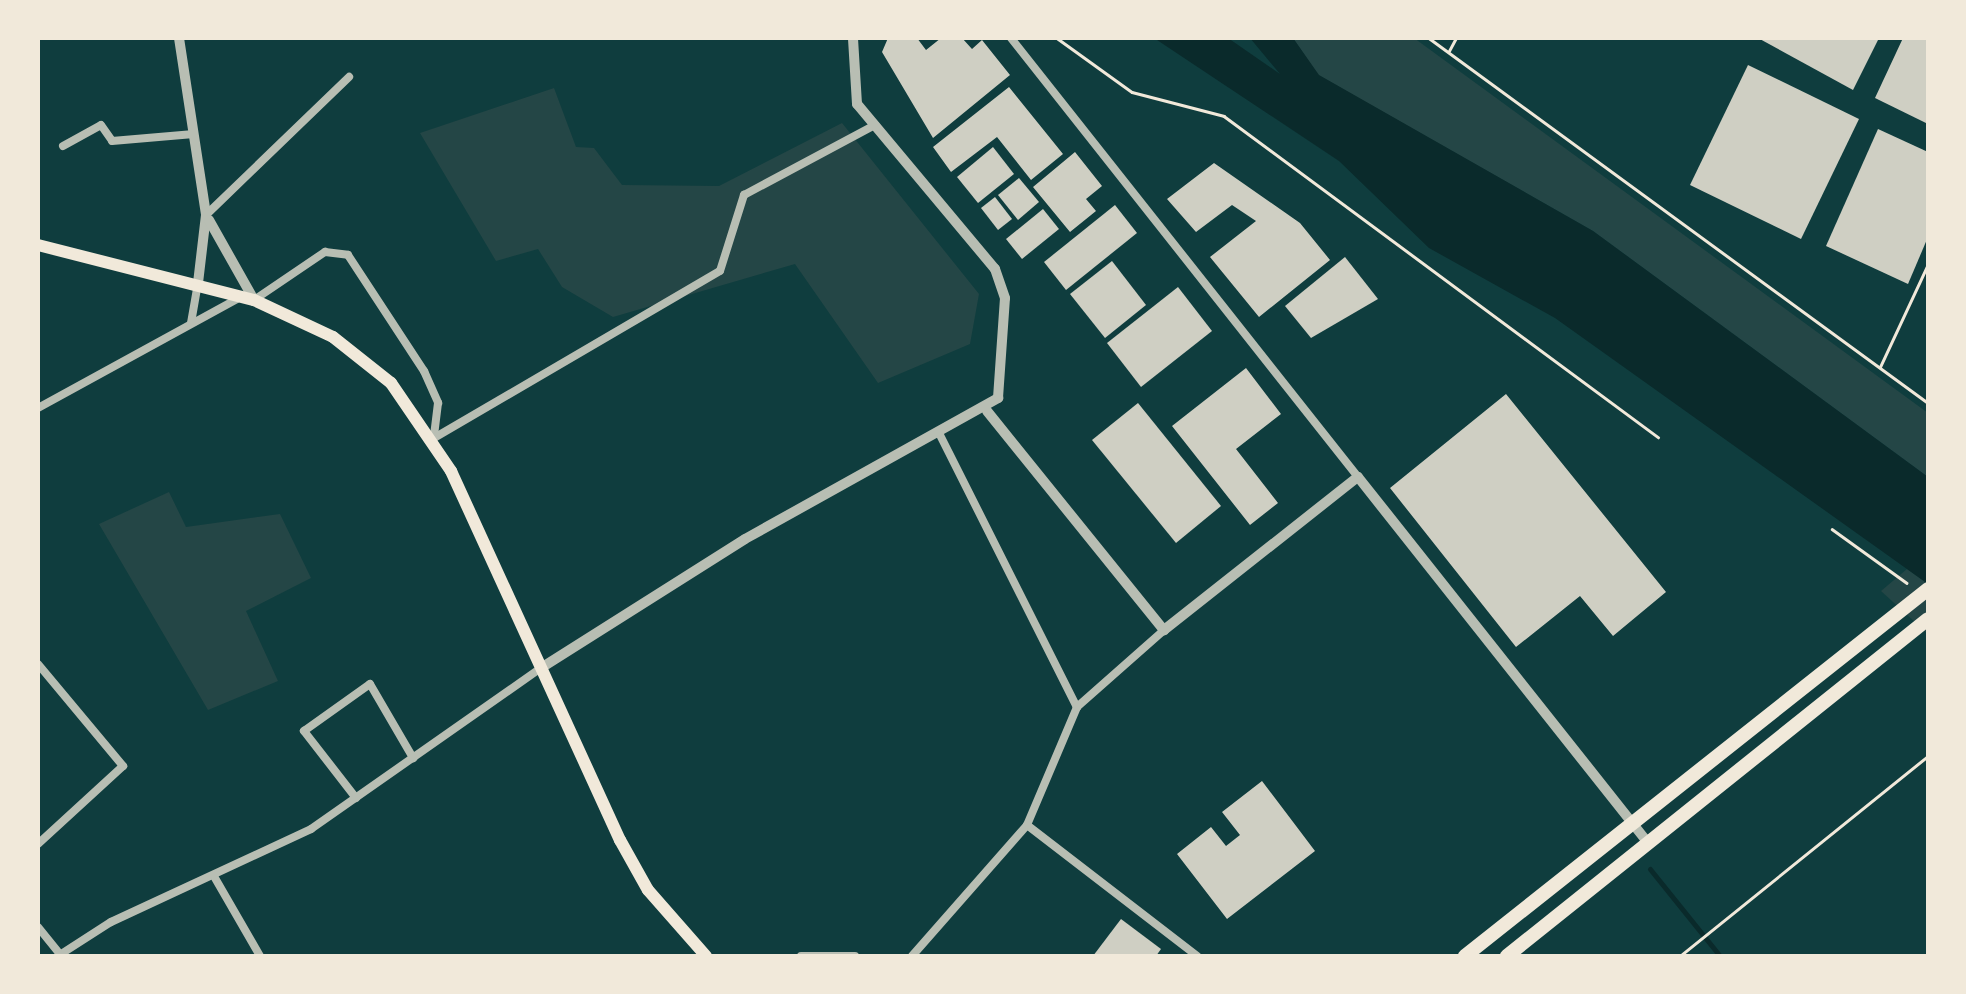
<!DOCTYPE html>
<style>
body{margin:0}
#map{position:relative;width:1966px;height:994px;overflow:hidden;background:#0f3d3e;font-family:Figtree,sans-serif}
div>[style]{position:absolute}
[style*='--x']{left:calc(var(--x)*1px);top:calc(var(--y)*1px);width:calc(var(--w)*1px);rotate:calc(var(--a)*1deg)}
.green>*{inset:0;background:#244646}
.water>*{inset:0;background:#0a2a2b}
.stream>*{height:5px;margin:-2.5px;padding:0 2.5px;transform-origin:2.5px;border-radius:2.5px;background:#0a2a2b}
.building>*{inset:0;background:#cfcfc3}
.path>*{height:2.5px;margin:-1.25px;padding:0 1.25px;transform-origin:1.25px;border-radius:1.25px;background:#f1e9da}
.minor>*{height:8px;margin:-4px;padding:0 4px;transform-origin:4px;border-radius:4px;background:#b8beb3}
.tertiary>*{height:10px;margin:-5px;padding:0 5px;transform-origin:5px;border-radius:5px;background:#b8beb3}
.primary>*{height:12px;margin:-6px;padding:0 6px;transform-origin:6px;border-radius:6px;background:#f1e9da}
.trunk>*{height:14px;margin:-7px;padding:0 7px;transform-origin:7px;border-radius:7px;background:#f1e9da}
span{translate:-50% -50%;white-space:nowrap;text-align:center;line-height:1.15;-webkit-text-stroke:9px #f1e9da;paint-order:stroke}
.frame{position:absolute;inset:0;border:40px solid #f1e9da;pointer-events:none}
</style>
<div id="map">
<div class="green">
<i style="clip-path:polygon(1293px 38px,1414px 38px,1928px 413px,1928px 477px,1593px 231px,1318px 75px)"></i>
<i style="clip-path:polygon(554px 88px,576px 147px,594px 148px,622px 185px,719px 186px,842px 123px,979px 294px,970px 344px,878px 383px,795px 264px,613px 317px,562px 287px,538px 249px,496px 261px,420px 133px)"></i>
<i style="clip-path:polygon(169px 492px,186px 527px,280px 514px,311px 578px,246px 611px,278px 681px,208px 710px,99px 524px)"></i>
<i style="clip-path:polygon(1907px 569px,1928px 584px,1928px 634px,1881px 591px)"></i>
</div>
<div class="water">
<i style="clip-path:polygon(1154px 38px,1228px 38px,1280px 74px,1250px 38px,1293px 38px,1319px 75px,1593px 231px,1928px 477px,1928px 584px,1555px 318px,1429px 248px,1339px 161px)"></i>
</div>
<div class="stream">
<i style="--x:1650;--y:869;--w:112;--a:51.2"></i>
</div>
<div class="building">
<i style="clip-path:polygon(888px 38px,917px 38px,926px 50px,941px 38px,962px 38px,972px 49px,982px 40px,1010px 75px,933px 138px,882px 52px)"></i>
<i style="clip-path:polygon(1758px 38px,1879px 38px,1853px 90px)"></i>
<i style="clip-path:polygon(1903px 38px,1928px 38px,1928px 124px,1875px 98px)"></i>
<i style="clip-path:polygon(1748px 65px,1859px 119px,1801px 239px,1690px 185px)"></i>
<i style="clip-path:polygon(1009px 87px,1063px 154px,1031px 180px,997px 137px,951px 172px,933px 147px)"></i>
<i style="clip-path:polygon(1878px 129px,1928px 152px,1928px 237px,1908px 284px,1826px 246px)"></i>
<i style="clip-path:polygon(993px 147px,1014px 174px,978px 203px,957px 177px)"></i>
<i style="clip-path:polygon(1075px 152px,1102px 186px,1086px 199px,1096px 211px,1070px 232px,1033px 187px)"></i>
<i style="clip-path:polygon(1214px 163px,1300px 223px,1330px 260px,1259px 317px,1210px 257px,1256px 221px,1232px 205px,1196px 232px,1167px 199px)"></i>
<i style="clip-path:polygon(1019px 178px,1039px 202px,1018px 220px,998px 195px)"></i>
<i style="clip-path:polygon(995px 197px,1012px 219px,998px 230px,981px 208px)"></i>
<i style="clip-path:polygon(1115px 205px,1137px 233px,1066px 290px,1044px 262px)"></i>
<i style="clip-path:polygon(1043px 209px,1059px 229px,1022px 259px,1006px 239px)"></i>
<i style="clip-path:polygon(1345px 257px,1378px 299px,1311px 338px,1285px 306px)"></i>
<i style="clip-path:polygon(1112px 261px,1146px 305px,1105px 338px,1070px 294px)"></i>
<i style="clip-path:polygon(1178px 287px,1212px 331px,1141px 387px,1107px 343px)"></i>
<i style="clip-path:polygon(1246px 368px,1281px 414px,1236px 449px,1278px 503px,1250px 525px,1172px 426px)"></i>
<i style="clip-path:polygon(1506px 394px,1666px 592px,1613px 636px,1580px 596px,1516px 647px,1390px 488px)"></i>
<i style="clip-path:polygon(1138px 403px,1221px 506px,1176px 543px,1092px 440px)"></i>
<i style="clip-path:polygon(1262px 781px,1315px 851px,1227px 919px,1177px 854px,1211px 827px,1226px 846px,1240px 835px,1222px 812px)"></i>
<i style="clip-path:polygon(1121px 919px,1161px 949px,1156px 956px,1093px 956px)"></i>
</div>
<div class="path">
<i style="--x:1057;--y:38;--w:92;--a:35.8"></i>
<i style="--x:1132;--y:92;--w:95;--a:14.6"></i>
<i style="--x:1224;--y:116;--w:540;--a:36.49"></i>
<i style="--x:1429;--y:38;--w:618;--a:36.18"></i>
<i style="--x:1449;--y:51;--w:15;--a:-62"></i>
<i style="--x:1880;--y:367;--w:114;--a:-65"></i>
<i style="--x:1832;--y:529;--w:92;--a:35.8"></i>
<i style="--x:1680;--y:956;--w:319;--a:-38.9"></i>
</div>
<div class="minor">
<i style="--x:1011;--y:38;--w:560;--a:51.68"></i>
<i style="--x:63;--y:146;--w:43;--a:-28.9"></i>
<i style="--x:101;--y:125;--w:19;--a:55"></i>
<i style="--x:112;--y:141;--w:82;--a:-4.9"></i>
<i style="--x:206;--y:215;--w:199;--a:-44"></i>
<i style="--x:254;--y:300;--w:86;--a:-34.1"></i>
<i style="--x:325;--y:252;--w:23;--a:7"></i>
<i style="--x:348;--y:255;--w:139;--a:56.8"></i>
<i style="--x:424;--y:371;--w:35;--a:66"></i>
<i style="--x:438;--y:403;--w:35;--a:97"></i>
<i style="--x:191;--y:323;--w:41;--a:-80.1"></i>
<i style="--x:38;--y:408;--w:229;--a:-28.7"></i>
<i style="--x:940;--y:435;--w:305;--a:63.3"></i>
<i style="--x:434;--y:438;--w:331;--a:-30.3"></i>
<i style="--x:720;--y:271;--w:80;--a:-72.5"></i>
<i style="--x:744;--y:195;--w:149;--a:-28.1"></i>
<i style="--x:38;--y:664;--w:133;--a:50.2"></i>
<i style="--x:123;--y:766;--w:115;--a:137.5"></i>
<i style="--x:356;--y:798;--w:85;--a:-127.8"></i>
<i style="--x:304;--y:731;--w:81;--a:-35.5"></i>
<i style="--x:370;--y:684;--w:86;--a:59.8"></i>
<i style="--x:1027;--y:825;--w:215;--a:37.6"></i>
<i style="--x:215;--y:878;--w:90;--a:60"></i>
<i style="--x:38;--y:927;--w:35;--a:51"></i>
<i style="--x:58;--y:956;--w:63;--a:-32.7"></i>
<i style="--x:111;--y:922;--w:221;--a:-24.9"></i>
<i style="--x:311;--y:829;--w:281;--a:-35"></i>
<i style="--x:801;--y:956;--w:54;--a:0"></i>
<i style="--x:912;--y:956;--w:174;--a:-48.7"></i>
<i style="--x:1027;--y:825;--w:128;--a:-67"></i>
<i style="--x:1077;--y:707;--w:116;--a:-41.5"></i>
</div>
<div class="tertiary">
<i style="--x:179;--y:38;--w:179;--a:81.3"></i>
<i style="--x:206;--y:215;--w:68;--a:96.7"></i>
<i style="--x:209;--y:220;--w:92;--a:60.6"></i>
<i style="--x:987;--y:411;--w:282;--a:51.1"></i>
<i style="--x:1164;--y:630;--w:247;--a:-38.3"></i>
<i style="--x:1358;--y:477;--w:468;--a:51.6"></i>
<i style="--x:541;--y:668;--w:241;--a:-32.3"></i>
<i style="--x:745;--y:539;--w:290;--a:-29.1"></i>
<i style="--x:998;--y:398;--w:100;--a:-86"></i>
<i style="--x:1005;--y:298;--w:31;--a:-109"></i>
<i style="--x:995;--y:269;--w:215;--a:-129.9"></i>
<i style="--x:857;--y:104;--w:66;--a:-93.5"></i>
</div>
<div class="primary">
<i style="--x:38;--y:245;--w:223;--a:14.3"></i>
<i style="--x:254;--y:300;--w:87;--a:25.1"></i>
<i style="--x:333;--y:337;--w:74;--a:38.4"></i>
<i style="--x:391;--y:383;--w:107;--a:55.7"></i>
<i style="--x:451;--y:471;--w:406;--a:65.4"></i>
<i style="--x:620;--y:840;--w:57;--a:60.8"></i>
<i style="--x:648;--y:890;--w:88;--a:48.7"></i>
</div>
<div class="trunk">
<i style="--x:1465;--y:956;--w:591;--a:-38.4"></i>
<i style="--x:1507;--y:956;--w:539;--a:-38.68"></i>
</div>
<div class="frame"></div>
</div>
